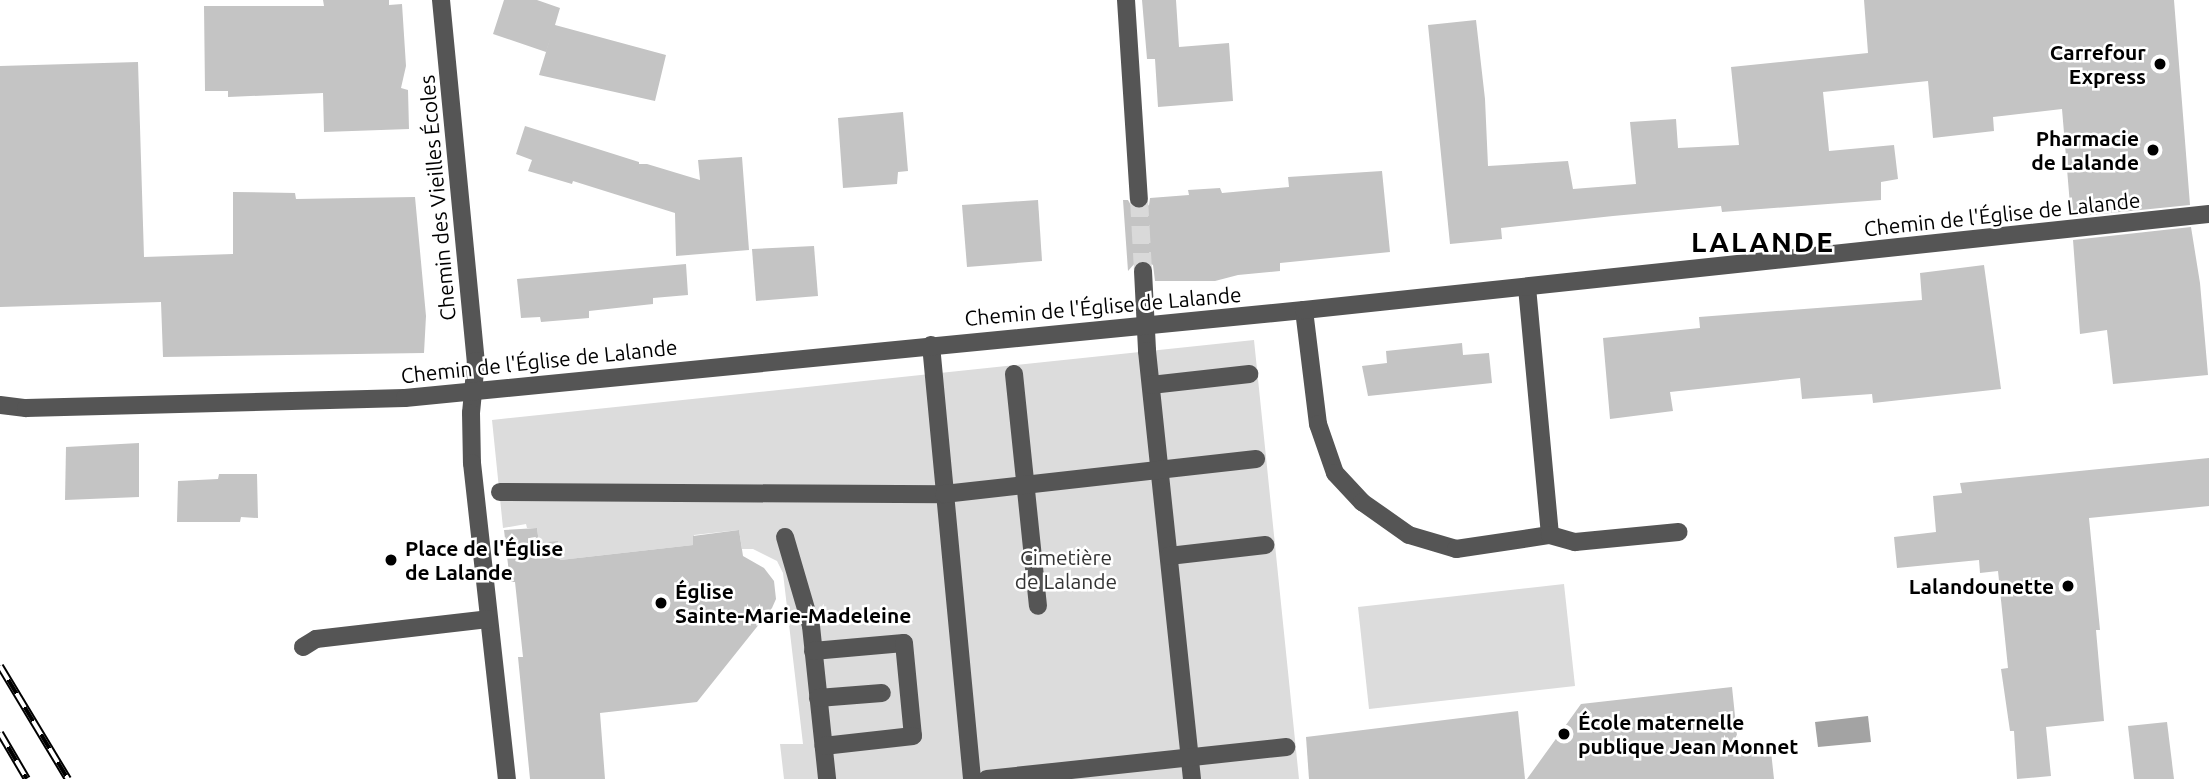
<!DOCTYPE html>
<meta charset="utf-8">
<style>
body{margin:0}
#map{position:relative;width:2209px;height:779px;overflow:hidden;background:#fff;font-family:Ubuntu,sans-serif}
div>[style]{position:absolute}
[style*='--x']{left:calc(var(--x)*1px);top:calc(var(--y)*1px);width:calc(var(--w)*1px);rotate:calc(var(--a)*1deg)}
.green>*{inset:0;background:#dcdcdc}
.water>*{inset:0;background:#a3a3a3}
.building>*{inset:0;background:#c4c4c4}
.minor-tunnel>*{height:18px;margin-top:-9px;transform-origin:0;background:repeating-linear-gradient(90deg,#d9d9d9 0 18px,transparent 0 27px)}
.minor>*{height:18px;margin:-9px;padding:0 9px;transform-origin:9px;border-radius:9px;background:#555}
.rail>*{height:8px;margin-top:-4px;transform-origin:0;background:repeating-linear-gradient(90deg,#fff 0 16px,#000 0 32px);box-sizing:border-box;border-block:2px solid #000}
.dots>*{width:19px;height:19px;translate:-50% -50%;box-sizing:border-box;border:4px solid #fff;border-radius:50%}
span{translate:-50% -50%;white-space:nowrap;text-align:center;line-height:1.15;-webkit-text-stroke:5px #fff;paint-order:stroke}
.poi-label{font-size:21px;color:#000;font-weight:700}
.right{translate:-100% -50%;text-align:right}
.left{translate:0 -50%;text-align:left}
.street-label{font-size:21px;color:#000}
.park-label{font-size:21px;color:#333}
.district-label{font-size:28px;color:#000;font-weight:700;letter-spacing:2px}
</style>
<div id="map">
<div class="green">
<i style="clip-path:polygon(1254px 340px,1299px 779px,784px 779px,780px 744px,803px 744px,783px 573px,777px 561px,753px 549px,742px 549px,739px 530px,694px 535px,693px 545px,560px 560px,558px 542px,539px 543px,537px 528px,527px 528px,526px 524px,503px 528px,492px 420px)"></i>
<i style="clip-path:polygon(1564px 584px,1575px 686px,1369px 709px,1358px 607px)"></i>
</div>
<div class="water">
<i style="clip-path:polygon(1868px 716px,1871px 742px,1818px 747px,1815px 722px)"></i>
</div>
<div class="building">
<i style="clip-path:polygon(323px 0,389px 0,389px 5px,402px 4px,406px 66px,401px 88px,408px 90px,409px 129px,324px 132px,323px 93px,228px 97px,228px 91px,205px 91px,204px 6px,324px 6px)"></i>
<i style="clip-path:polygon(504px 0,537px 0,560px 8px,555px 25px,666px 55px,655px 101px,539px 75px,554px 26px,546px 52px,493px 34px)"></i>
<i style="clip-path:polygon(1142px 0,1176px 0,1179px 47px,1229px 43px,1233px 101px,1158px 107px,1155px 59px,1147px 59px)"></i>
<i style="clip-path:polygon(1864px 0,2174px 0,2190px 205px,2071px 217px,2062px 109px,1993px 117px,1994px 131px,1933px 138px,1928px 81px,1823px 92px,1829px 151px,1894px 145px,1898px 179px,1881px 182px,1881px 200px,1722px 212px,1721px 206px,1613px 216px,1501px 228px,1502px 239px,1450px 244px,1428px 25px,1476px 20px,1485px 99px,1488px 166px,1568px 161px,1573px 189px,1636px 184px,1630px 122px,1676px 119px,1678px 148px,1739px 145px,1731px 67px,1868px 53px)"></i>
<i style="clip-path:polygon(138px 62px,144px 257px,233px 254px,233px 192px,295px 193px,296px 199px,415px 197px,426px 316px,424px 353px,163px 357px,161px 302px,0 307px,0 66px)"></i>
<i style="clip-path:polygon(903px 112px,908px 171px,898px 172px,897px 184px,843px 188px,838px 118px)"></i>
<i style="clip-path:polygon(525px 126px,639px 162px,639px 164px,647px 164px,700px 180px,698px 160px,742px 157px,749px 250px,676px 256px,675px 213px,573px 181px,572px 184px,528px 171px,532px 160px,516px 154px)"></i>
<i style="clip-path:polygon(1382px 171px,1390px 252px,1280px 263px,1280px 271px,1238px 275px,1215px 281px,1155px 281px,1153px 265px,1143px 260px,1136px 262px,1128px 271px,1123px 200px,1128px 200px,1133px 209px,1140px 210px,1149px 205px,1150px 198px,1189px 195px,1188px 190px,1220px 188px,1222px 193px,1289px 187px,1288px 177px)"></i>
<i style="clip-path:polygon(1038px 200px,1042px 261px,967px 267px,962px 205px)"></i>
<i style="clip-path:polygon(2191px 227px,2200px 283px,2208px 375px,2113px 384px,2107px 330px,2080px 334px,2073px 240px)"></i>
<i style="clip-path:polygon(814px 246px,818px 296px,756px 301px,752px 249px)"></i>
<i style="clip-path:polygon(686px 264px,688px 295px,653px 298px,653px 304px,589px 311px,589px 318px,541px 322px,540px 317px,521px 318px,517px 279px)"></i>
<i style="clip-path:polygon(1984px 265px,2001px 389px,1873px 403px,1872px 394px,1802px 399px,1800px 378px,1670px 392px,1673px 411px,1610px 419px,1603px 338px,1700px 328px,1699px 317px,1922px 300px,1920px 273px)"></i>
<i style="clip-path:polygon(1462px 343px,1463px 355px,1489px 353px,1492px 383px,1368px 396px,1362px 366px,1387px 363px,1386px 351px)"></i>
<i style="clip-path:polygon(139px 443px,139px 497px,65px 500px,66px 447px)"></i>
<i style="clip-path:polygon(2209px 458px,2209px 506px,2089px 518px,2100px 630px,2096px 630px,2104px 721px,2046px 727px,2051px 776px,2017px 779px,2014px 731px,2010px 731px,2001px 669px,2008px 668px,1998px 571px,1980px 573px,1979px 560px,1897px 568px,1894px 537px,1936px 532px,1933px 496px,1962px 493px,1960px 483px)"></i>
<i style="clip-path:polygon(219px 474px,257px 474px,258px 518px,241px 517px,240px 522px,177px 522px,178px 481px,218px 479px)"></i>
<i style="clip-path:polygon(537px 528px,539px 543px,558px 541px,560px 560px,693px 545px,693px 536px,739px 530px,743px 556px,764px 568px,774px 581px,776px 599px,772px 608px,697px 702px,600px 713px,605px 779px,530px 779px,518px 657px,523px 657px,515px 582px,510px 582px,504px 530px)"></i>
<i style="clip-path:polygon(1732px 687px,1738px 745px,1770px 742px,1774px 779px,1527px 779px,1581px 704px)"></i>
<i style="clip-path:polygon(1518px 711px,1525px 779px,1309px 779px,1306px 737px)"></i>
<i style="clip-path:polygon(2167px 722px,2174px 779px,2134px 779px,2128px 726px)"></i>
</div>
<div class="minor-tunnel">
<i style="--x:1139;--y:199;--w:72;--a:86.8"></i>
</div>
<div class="minor">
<i style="--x:441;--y:0;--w:363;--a:84.5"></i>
<i style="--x:476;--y:361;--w:52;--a:95.5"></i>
<i style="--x:471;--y:413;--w:50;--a:88.9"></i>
<i style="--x:472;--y:463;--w:318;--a:83.7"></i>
<i style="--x:1126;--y:0;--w:199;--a:86.3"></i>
<i style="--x:1143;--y:271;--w:80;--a:87.1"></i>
<i style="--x:1147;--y:351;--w:430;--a:84"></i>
<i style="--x:1304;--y:310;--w:115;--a:83"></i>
<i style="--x:1318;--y:424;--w:52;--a:70.9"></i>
<i style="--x:1335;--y:473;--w:40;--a:47"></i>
<i style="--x:1362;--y:502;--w:57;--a:35.1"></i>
<i style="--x:1409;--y:535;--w:49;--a:16.6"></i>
<i style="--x:1456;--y:549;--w:95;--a:-8.5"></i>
<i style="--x:1550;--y:535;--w:249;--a:-95.3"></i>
<i style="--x:931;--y:345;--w:436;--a:84.6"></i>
<i style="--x:1014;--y:374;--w:233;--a:84.1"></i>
<i style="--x:1151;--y:385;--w:99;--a:-6.4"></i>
<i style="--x:0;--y:405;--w:26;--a:7"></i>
<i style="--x:26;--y:408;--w:379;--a:-1.5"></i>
<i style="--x:405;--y:398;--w:903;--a:-5.59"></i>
<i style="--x:1304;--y:310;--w:910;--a:-6.06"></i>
<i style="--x:500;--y:492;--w:444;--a:0.3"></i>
<i style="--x:944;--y:494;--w:314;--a:-6.4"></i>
<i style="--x:1550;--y:535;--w:26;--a:16"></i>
<i style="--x:1575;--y:542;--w:104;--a:-5.5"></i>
<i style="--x:785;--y:537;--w:93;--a:73.7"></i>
<i style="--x:811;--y:626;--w:154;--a:84"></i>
<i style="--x:1169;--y:556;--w:97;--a:-6.5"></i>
<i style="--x:303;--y:647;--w:15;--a:-32"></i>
<i style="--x:316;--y:639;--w:173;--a:-6.6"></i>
<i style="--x:813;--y:651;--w:91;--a:-5"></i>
<i style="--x:904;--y:643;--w:93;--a:84.5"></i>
<i style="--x:913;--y:736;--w:90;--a:173.6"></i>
<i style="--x:818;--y:698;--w:64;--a:-4.5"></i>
<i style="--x:987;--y:779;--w:301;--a:-6.1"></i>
</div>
<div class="rail">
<i style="--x:0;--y:666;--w:132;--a:59"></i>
<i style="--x:0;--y:733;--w:53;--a:59.6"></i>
</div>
<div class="dots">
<i style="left:2160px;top:64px;background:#000"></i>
<i style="left:2153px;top:150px;background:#000"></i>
<i style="left:391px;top:560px;background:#000"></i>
<i style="left:2068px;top:586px;background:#000"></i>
<i style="left:661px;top:603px;background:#000"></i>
<i style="left:1564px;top:734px;background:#000"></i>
</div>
<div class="poi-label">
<span class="right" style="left:2146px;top:64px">Carrefour<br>Express</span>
<span class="right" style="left:2139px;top:150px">Pharmacie<br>de Lalande</span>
<span class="left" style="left:405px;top:560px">Place de l'Église<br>de Lalande</span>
<span class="right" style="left:2054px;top:586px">Lalandounette</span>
<span class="left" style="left:675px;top:603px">Église<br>Sainte-Marie-Madeleine</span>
<span class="left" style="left:1578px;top:734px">École maternelle<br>publique Jean Monnet</span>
</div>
<div class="street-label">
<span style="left:437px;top:198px;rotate:-95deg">Chemin des Vieilles Écoles</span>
<span style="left:2002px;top:214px;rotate:-6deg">Chemin de l'Église de Lalande</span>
<span style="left:1103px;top:306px;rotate:-5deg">Chemin de l'Église de Lalande</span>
<span style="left:539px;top:361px;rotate:-6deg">Chemin de l'Église de Lalande</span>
</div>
<div class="park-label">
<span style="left:1066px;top:569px">Cimetière<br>de Lalande</span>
</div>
<div class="district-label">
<span style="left:1763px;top:242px">LALANDE</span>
</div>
</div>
